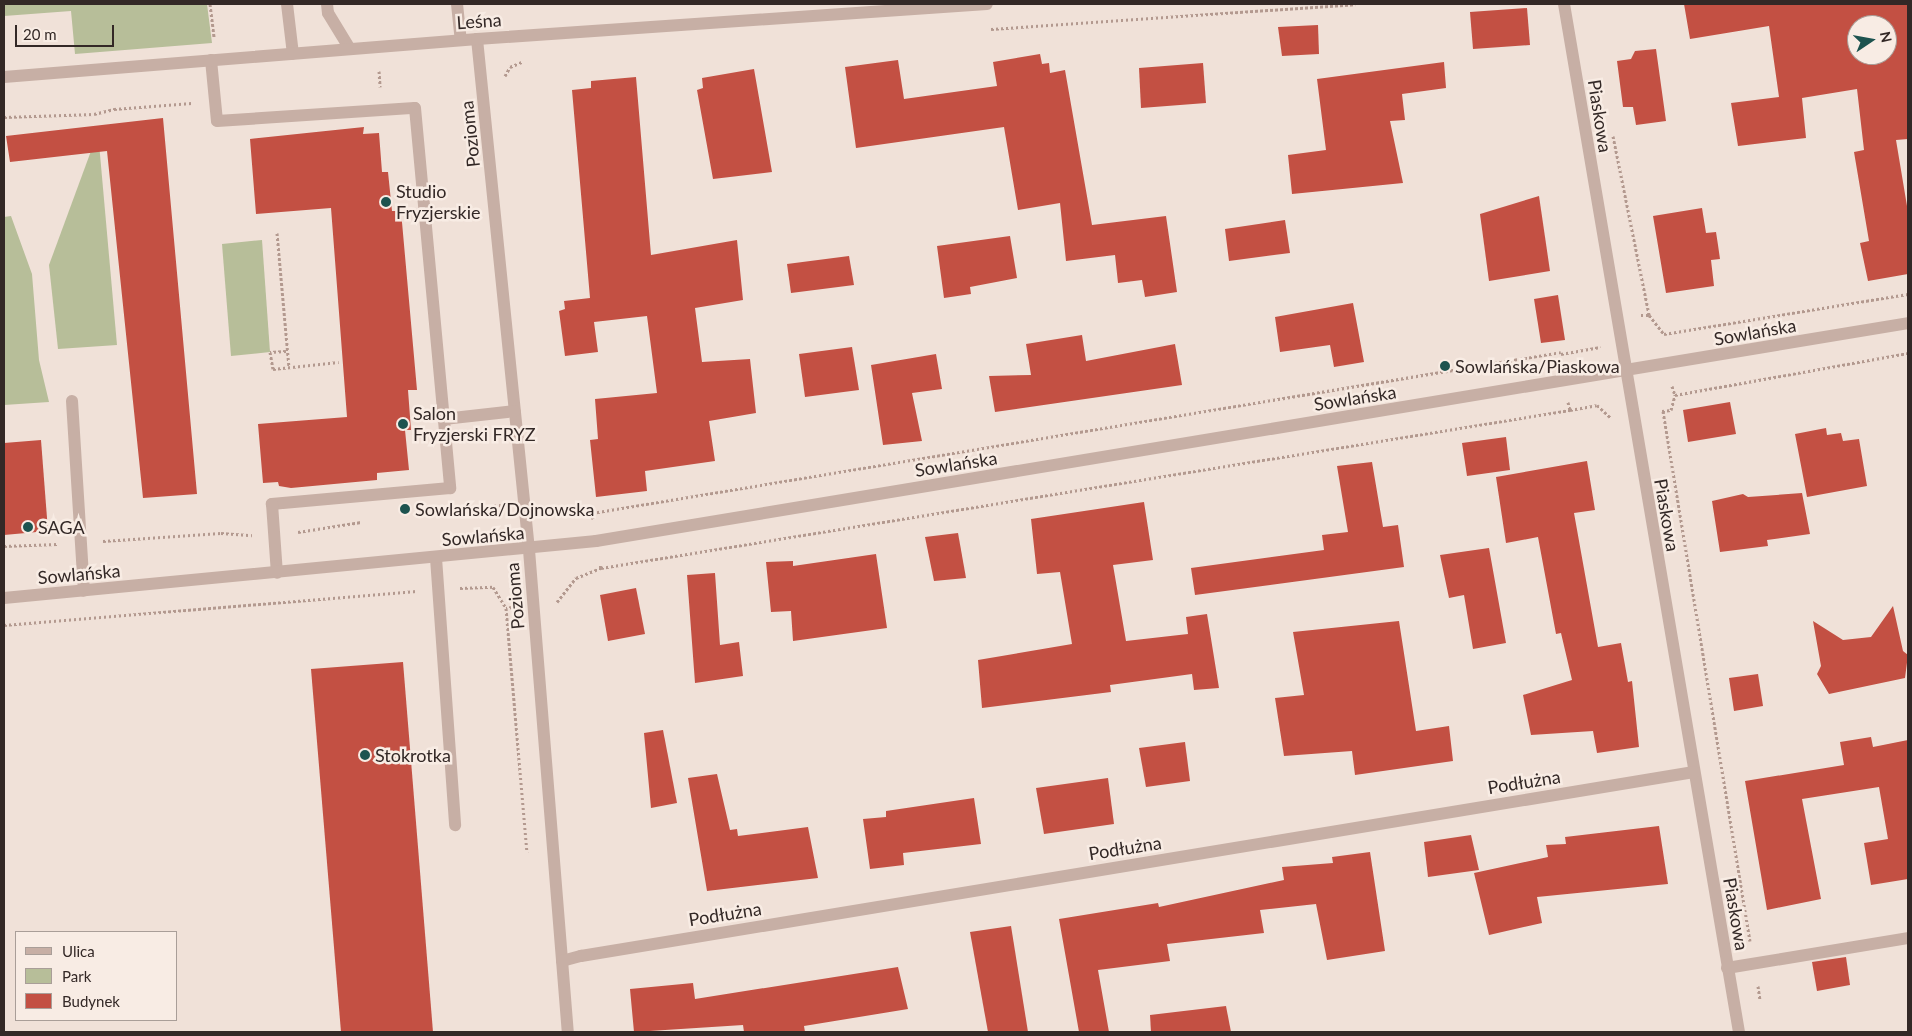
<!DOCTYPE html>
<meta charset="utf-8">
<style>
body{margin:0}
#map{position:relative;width:1912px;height:1036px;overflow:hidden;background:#f0e1d8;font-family:Lato,sans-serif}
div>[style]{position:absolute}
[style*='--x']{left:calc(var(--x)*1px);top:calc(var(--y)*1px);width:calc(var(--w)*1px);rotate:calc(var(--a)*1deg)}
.green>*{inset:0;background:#b7be99}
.building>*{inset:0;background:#c35043}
.path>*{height:3px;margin-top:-1.5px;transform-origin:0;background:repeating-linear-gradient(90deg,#b3998f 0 2.5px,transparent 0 5px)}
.minor>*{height:12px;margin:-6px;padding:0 6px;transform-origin:6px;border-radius:6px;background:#c7afa5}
.dots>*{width:14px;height:14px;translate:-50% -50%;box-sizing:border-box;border:2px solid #f8ece4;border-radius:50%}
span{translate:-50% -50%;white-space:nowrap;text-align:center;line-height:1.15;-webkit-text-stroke:5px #f8ece4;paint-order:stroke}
.street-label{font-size:18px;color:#332826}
.poi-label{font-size:18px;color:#332826}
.left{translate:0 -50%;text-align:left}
.frame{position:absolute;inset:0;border:5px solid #332826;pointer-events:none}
.legend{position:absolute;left:15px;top:931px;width:162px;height:90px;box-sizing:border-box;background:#f8ece4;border:1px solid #a99e98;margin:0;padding:6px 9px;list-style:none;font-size:15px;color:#332826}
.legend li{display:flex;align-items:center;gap:10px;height:25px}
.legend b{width:25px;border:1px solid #a99e98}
.north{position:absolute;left:1847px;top:15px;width:50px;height:50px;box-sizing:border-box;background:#f8ece4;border:1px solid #a99e98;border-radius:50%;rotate:78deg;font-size:14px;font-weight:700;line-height:20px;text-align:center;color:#332826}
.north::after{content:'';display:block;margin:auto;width:18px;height:22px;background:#1d534f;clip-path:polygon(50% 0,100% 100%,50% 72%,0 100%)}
.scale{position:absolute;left:15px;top:25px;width:99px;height:22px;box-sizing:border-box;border:2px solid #332826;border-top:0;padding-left:6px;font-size:15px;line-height:18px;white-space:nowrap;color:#332826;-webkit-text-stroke:4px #f8ece4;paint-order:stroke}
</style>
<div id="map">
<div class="green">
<i style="clip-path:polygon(4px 4px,207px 4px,212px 43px,75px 54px,71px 11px,4px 16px)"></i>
<i style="clip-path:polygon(98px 132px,117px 345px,58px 349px,49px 265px)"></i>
<i style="clip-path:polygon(11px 216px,32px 274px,39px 360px,49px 402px,4px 405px,4px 217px)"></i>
<i style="clip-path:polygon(262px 240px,270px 352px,231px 356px,222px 244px)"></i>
</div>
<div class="building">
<i style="clip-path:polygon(evenodd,1684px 4px,1908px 4px,1908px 139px,1896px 140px,1908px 212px,1908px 274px,1868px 281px,1860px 243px,1869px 241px,1854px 152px,1864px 150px,1857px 89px,1802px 98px,1806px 138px,1738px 146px,1731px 103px,1779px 97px,1769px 26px,1690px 39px,1684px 4px,1857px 25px,1887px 25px,1887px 55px,1857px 55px,1857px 25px)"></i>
<i style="clip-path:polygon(1527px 8px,1530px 45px,1473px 49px,1470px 12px)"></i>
<i style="clip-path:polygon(1318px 25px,1319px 54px,1282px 56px,1278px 27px)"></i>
<i style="clip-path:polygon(1656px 49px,1666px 121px,1636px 125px,1633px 107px,1623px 107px,1617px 61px,1631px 59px,1635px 51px)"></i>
<i style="clip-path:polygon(1040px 54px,1042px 64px,1049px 63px,1050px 73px,1065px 70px,1092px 225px,1166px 216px,1177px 292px,1145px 297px,1142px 280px,1118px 283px,1115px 255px,1066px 261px,1060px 203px,1018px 210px,1004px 127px,856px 148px,845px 67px,898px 60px,904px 99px,997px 86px,993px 62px)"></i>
<i style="clip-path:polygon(1444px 62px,1446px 88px,1402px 94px,1405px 120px,1390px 121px,1403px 183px,1292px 194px,1288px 155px,1326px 150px,1317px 79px)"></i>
<i style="clip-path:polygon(1203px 63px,1206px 103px,1141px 108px,1139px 68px)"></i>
<i style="clip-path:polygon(754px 69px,772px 172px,713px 179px,697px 90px,703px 88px,702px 78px)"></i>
<i style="clip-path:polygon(636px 77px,651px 255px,737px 240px,743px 300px,695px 308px,702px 362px,750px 359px,756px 413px,709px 421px,715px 461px,645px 471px,647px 491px,596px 497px,590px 440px,598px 439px,595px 399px,657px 393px,647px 316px,594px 322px,598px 352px,565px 356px,559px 311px,565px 309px,564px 301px,590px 298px,572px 90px,591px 88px,591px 81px)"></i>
<i style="clip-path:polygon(163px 118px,197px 494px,143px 498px,107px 151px,10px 162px,6px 136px)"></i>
<i style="clip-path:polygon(364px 127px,363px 134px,379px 133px,382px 172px,388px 172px,392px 211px,401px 211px,417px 390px,408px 390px,411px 430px,405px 430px,409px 470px,377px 473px,377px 480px,291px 488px,279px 486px,278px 482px,263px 483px,258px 424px,347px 417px,331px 208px,256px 214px,250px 139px)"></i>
<i style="clip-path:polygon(1539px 196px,1550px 271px,1489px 281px,1480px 214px)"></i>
<i style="clip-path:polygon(1702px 208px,1706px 233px,1716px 232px,1718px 245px,1720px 259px,1711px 260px,1714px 286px,1666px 293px,1653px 216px)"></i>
<i style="clip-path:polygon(1285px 220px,1290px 253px,1229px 261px,1225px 229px)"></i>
<i style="clip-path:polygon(1010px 236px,1017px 278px,970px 287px,971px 294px,944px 298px,937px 246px)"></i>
<i style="clip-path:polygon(849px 256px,854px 285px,791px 293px,787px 264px)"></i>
<i style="clip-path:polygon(1558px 295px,1565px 340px,1541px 343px,1534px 299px)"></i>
<i style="clip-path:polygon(1353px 303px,1364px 362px,1334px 367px,1330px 345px,1280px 352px,1275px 317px)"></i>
<i style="clip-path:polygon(1082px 335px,1086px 361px,1175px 344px,1182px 385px,995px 412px,989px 376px,1031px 375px,1026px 344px)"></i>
<i style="clip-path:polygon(852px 347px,859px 390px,805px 397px,799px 354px)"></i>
<i style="clip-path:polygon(936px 354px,942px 389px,912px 393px,922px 441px,883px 445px,871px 365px)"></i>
<i style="clip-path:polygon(1730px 402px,1736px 434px,1688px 442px,1683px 410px)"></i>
<i style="clip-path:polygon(1826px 428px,1827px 435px,1841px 433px,1843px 441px,1859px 439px,1867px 486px,1807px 497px,1795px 434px)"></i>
<i style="clip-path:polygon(1506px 437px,1510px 470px,1467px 476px,1462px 443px)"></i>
<i style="clip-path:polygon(41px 440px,48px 531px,4px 535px,4px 443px)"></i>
<i style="clip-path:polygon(1587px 461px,1595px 510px,1574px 513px,1598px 647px,1621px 643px,1628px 682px,1632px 681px,1639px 747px,1597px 753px,1593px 731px,1531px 735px,1523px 695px,1572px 680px,1561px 633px,1556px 634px,1538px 537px,1506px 543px,1496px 477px)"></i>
<i style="clip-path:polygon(1372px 462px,1383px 527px,1398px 525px,1404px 567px,1195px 595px,1191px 568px,1324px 550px,1322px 535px,1348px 532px,1337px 466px)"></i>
<i style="clip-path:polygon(1802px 493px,1810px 534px,1767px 540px,1768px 546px,1720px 552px,1712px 501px,1743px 494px,1748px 497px)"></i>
<i style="clip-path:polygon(1144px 502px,1153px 560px,1113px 565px,1126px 641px,1188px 634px,1186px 617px,1207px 614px,1219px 688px,1194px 690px,1192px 674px,1110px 685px,1111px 692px,982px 708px,978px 660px,1072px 644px,1060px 572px,1037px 574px,1031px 519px)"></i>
<i style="clip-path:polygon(958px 533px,966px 578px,934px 581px,925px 537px)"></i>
<i style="clip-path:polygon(1489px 548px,1506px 643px,1473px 649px,1464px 595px,1449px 598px,1440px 555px)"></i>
<i style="clip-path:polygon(876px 554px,887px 628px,793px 641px,791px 611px,771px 612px,766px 562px,793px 561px,793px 566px)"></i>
<i style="clip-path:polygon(715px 573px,720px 645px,739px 642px,743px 676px,695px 683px,687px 575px)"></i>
<i style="clip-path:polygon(636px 588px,645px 634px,608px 641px,600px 595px)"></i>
<i style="clip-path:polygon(1893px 606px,1903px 651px,1908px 655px,1905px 678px,1829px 694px,1817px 674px,1821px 666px,1813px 621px,1843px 640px,1871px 637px)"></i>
<i style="clip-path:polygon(1399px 621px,1416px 731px,1449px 726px,1453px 761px,1355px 775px,1352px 751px,1284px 756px,1275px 698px,1304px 695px,1293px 632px)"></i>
<i style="clip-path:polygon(403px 662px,433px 1032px,341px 1032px,311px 669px)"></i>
<i style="clip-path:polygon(1758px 674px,1763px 706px,1734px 711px,1729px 678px)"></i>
<i style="clip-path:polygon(663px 730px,677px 803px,651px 808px,644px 733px)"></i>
<i style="clip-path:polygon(1871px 737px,1873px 747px,1908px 740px,1908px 879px,1871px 885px,1864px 843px,1888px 839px,1879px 787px,1802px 799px,1821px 899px,1767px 910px,1745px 781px,1844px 765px,1840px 742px)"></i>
<i style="clip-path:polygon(1185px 742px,1190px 781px,1146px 787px,1139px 748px)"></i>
<i style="clip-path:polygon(717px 774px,730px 830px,737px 829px,738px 836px,808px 827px,818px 878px,707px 891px,688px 778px)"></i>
<i style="clip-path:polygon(1108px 778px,1114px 824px,1044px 834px,1036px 788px)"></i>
<i style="clip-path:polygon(974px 798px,981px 844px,903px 853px,904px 865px,870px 869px,863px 819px,886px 817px,886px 811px)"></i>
<i style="clip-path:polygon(1659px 826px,1668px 884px,1537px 897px,1542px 923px,1489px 935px,1474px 873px,1548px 857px,1546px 845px,1566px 844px,1565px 837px)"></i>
<i style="clip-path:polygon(1471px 835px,1479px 870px,1428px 877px,1424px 842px)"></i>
<i style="clip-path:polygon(1370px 852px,1385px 951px,1327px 960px,1316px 904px,1260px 910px,1264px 933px,1167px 944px,1170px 961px,1098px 970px,1109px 1032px,1079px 1032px,1059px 919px,1158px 903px,1159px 907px,1284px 880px,1282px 867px,1333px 863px,1332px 857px)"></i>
<i style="clip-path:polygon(1011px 926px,1028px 1032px,988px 1032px,970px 932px)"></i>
<i style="clip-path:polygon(1846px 957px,1850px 985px,1817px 991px,1812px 962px)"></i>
<i style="clip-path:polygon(898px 967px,908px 1009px,804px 1026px,805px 1032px,744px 1032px,743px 1025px,634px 1032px,630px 989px,693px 983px,695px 999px)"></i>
<i style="clip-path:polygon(1226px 1006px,1231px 1032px,1151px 1032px,1150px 1015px)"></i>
</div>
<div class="path">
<i style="--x:210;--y:4;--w:33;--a:83"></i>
<i style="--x:991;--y:29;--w:365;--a:-3.9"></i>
<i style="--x:379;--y:71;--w:16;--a:86"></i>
<i style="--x:505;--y:76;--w:10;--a:-61"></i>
<i style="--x:510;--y:67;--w:13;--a:-23"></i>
<i style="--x:4;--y:117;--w:90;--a:-1.9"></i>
<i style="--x:94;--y:114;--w:21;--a:-14"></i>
<i style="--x:114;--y:109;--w:78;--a:-4.4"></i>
<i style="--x:1613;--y:136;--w:183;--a:78.6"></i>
<i style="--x:277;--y:233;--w:135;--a:84.9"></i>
<i style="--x:1641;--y:315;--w:8;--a:0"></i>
<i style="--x:1649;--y:315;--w:24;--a:52"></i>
<i style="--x:1664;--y:334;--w:247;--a:-9.3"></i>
<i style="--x:286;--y:351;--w:16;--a:176"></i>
<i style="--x:270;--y:352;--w:17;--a:80"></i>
<i style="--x:273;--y:369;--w:66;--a:-6.1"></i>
<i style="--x:1561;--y:354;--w:40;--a:-10"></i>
<i style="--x:1672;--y:386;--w:9;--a:72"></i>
<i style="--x:1675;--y:395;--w:237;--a:-10.2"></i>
<i style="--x:1568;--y:402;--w:8;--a:76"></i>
<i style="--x:1570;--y:410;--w:27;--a:-10"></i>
<i style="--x:1597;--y:405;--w:18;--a:43"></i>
<i style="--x:1662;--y:411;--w:9;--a:-6"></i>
<i style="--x:1671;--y:410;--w:16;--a:-75"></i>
<i style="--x:1663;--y:411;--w:537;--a:80.68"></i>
<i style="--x:549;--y:506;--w:11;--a:49"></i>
<i style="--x:556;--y:514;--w:36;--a:-2"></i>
<i style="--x:459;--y:510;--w:42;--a:-6.8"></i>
<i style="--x:593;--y:519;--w:6;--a:-99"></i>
<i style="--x:592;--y:513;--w:982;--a:-9.43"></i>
<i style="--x:298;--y:532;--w:64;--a:-9"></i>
<i style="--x:103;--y:541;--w:118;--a:-3.9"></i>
<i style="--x:221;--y:533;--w:31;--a:4"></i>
<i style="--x:4;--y:546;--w:53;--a:-2.2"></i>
<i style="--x:601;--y:568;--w:982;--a:-9.26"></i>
<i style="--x:460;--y:588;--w:33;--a:-2"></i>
<i style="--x:493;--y:587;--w:25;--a:58"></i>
<i style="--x:557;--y:602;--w:31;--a:-52"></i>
<i style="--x:576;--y:578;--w:27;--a:-22"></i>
<i style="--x:601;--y:568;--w:3;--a:-108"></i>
<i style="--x:512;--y:607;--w:6;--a:171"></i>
<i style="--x:506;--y:608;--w:245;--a:85.1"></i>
<i style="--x:4;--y:625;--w:414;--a:-4.7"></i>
<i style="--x:1758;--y:986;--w:14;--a:82"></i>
</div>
<div class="minor">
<i style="--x:287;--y:4;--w:50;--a:83.2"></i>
<i style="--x:327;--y:4;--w:9;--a:84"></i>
<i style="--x:328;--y:13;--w:42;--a:58.6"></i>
<i style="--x:457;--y:4;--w:36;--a:84"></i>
<i style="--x:1564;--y:4;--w:1043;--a:80.34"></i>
<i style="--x:477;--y:39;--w:514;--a:84.19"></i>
<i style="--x:529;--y:550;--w:484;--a:85.4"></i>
<i style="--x:211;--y:60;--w:61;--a:84.4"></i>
<i style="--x:217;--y:121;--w:198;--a:-3.8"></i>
<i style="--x:415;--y:108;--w:382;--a:84.7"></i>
<i style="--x:450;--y:488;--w:179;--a:174.9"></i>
<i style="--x:272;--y:504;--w:69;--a:85.9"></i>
<i style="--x:4;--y:77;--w:475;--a:-4.6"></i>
<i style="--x:477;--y:39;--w:511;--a:-3.93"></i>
<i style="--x:72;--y:401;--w:190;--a:86.4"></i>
<i style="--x:444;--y:419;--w:71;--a:-6.4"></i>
<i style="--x:436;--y:558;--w:268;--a:85.9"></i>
<i style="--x:4;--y:598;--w:595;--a:-5.5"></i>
<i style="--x:596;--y:541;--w:1330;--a:-9.43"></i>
<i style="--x:562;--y:961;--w:20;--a:-15"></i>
<i style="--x:581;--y:956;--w:1128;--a:-9.39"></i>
<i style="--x:1727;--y:968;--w:183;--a:-9.4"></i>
</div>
<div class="dots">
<i style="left:386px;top:202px;background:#1d534f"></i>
<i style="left:1445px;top:366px;background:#1d534f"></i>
<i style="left:403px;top:424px;background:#1d534f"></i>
<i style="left:405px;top:509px;background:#1d534f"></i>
<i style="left:28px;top:527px;background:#1d534f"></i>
<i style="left:365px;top:755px;background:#1d534f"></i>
</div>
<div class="street-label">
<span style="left:479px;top:21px;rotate:-4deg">Leśna</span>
<span style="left:1600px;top:116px;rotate:81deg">Piaskowa</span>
<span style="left:470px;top:134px;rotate:-96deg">Pozioma</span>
<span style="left:1755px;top:332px;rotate:-10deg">Sowlańska</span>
<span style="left:1355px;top:398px;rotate:-9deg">Sowlańska</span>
<span style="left:956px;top:464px;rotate:-9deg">Sowlańska</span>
<span style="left:1667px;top:515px;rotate:80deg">Piaskowa</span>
<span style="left:483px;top:536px;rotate:-5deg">Sowlańska</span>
<span style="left:79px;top:574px;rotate:-5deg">Sowlańska</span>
<span style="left:515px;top:596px;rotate:-95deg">Pozioma</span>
<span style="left:1524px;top:782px;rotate:-9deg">Podłużna</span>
<span style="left:1125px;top:848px;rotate:-9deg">Podłużna</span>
<span style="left:725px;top:914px;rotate:-9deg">Podłużna</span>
<span style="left:1736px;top:914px;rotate:80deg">Piaskowa</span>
</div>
<div class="poi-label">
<span class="left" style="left:396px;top:202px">Studio<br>Fryzjerskie</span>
<span class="left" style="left:1455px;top:366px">Sowlańska/Piaskowa</span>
<span class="left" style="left:413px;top:424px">Salon<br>Fryzjerski FRYZ</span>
<span class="left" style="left:415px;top:509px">Sowlańska/Dojnowska</span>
<span class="left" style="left:38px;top:527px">SAGA</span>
<span class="left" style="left:375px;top:755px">Stokrotka</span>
</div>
<div class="frame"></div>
<ul class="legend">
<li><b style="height:6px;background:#c7afa5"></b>Ulica</li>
<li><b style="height:14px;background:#b7be99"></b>Park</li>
<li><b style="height:14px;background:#c35043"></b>Budynek</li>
</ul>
<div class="north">N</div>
<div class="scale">20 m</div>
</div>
